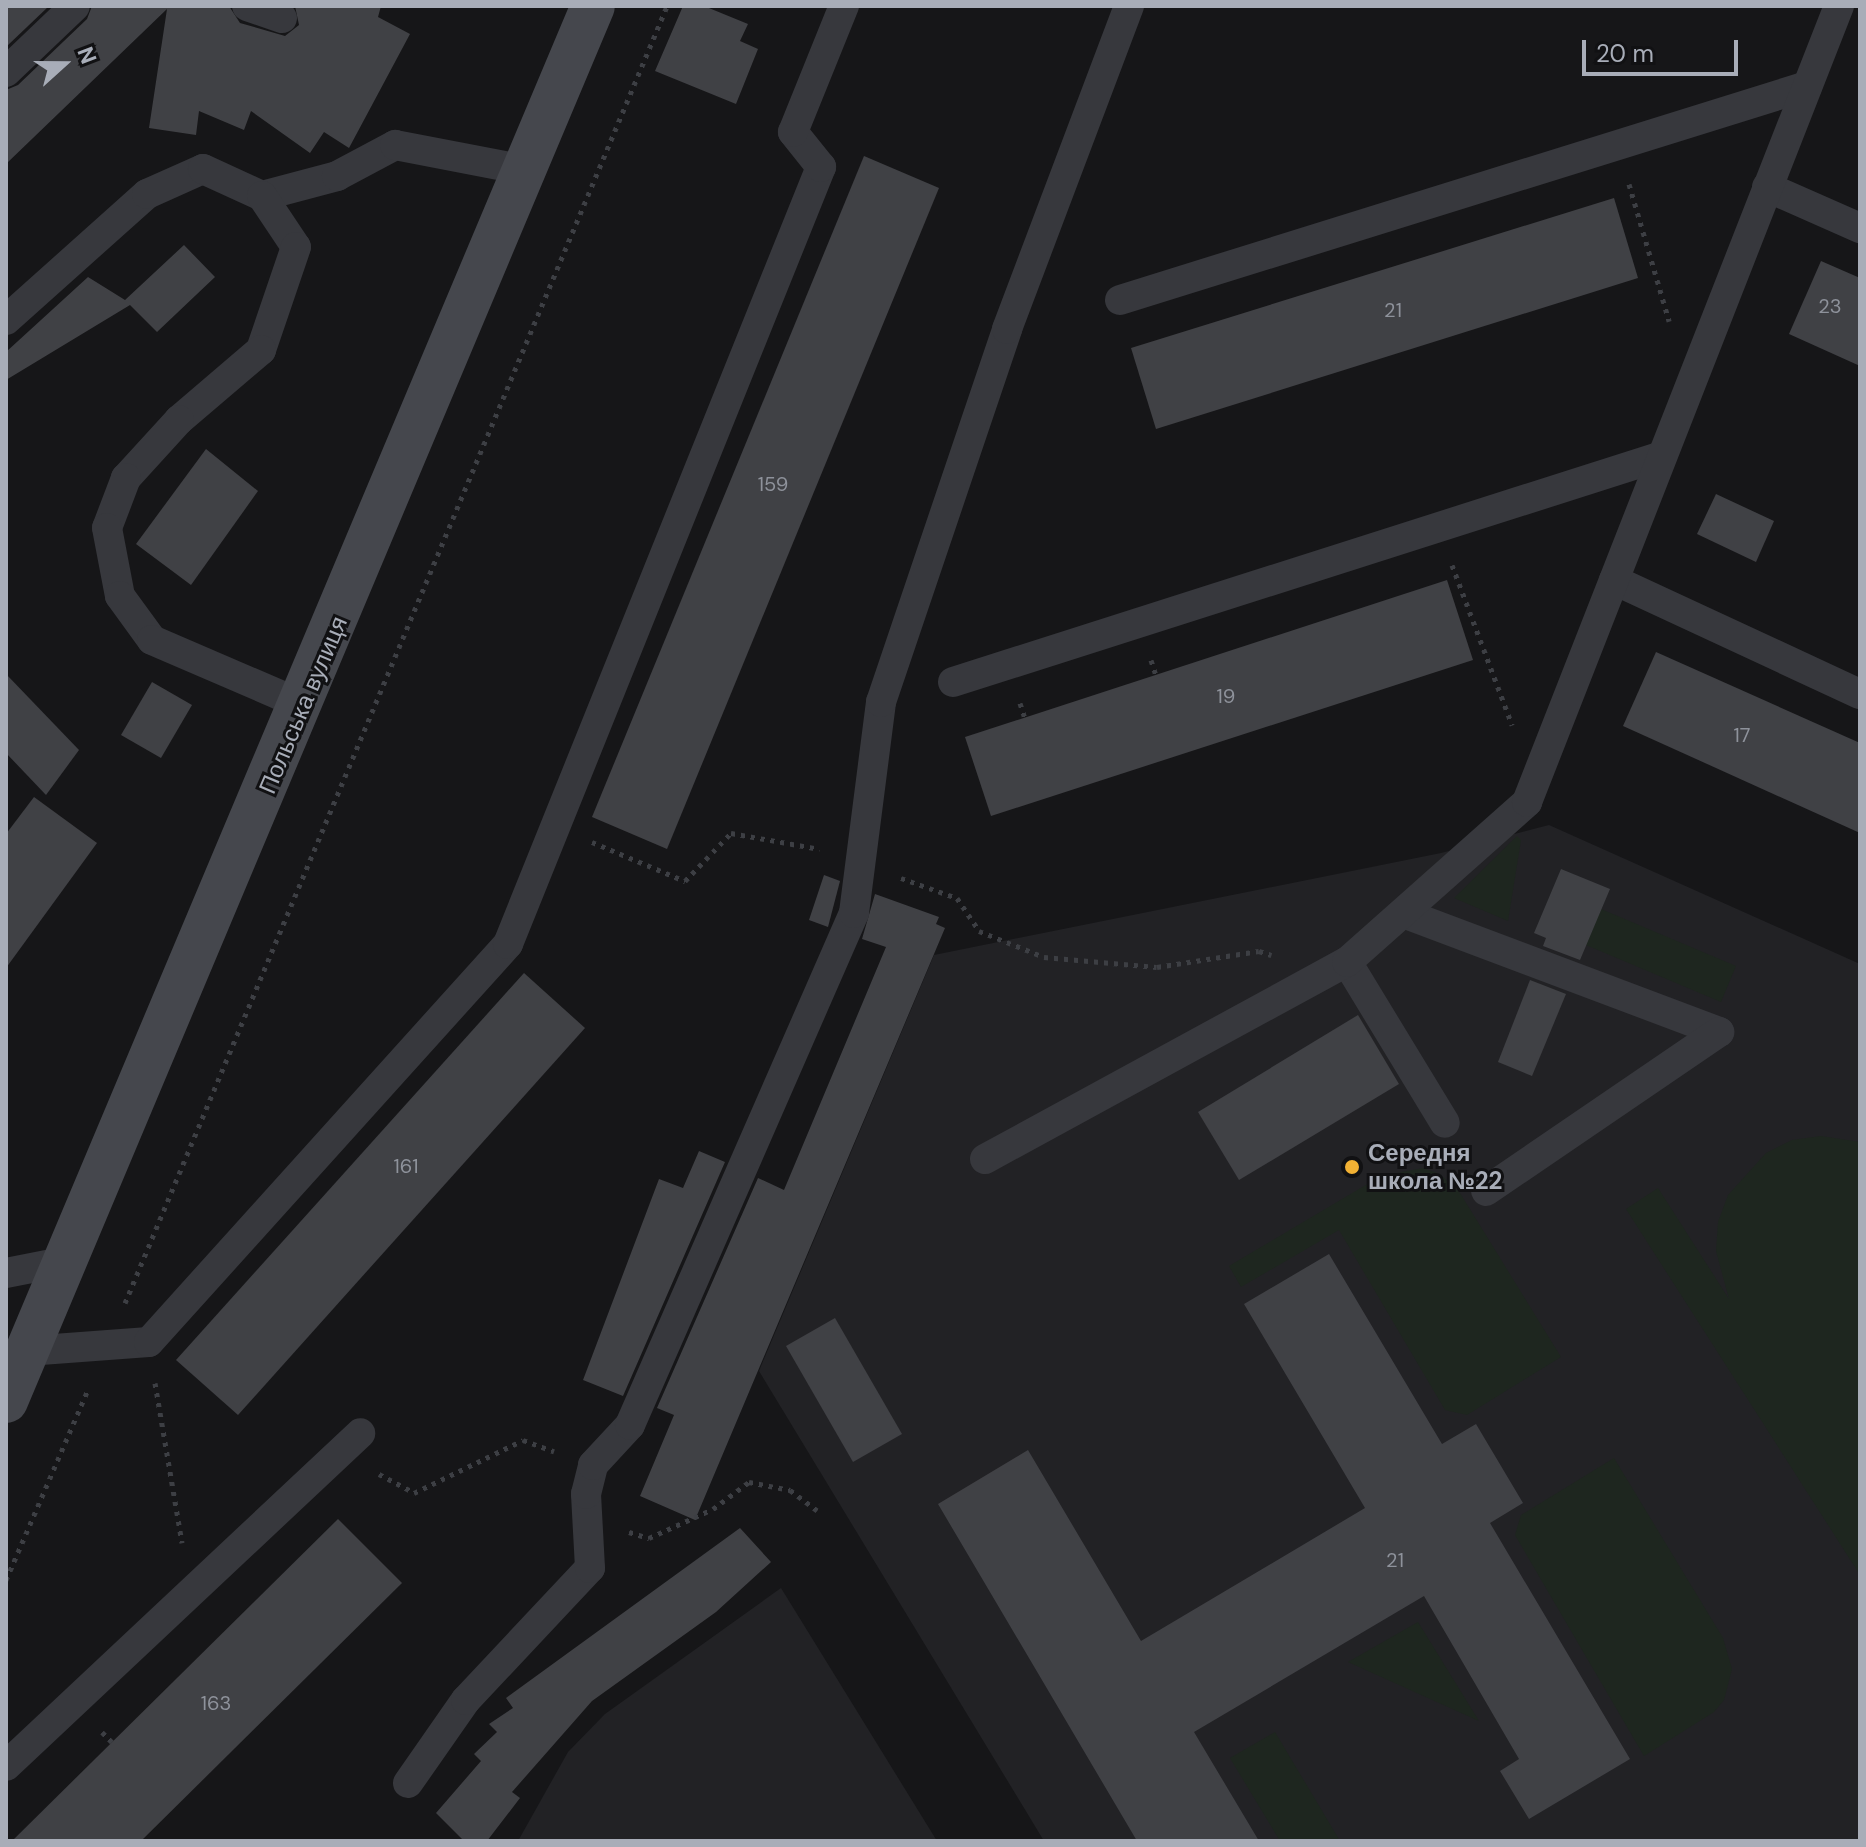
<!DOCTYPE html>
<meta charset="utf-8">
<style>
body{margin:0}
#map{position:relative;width:1866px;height:1847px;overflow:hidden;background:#161618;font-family:"DM Sans",sans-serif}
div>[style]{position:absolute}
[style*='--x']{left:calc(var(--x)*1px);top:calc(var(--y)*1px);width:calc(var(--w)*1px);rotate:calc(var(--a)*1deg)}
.built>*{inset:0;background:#222225}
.green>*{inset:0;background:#1e261f}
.building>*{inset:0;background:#404145}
.path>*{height:5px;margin-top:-2.5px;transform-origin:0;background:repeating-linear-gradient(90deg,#3d3f44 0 4px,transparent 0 10px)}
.lane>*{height:30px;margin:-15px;padding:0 15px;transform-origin:15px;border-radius:15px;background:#37383d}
.secondary>*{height:44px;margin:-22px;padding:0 22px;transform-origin:22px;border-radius:22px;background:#45474d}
.dots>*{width:22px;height:22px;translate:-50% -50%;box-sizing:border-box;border:4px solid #111113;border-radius:50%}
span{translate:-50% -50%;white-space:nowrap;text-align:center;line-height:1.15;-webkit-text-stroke:6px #111113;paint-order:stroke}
.number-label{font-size:20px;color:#8e929b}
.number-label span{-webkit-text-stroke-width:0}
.street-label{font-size:24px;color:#a8adb8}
.poi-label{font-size:24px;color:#a8adb8;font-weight:700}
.left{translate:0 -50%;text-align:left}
.frame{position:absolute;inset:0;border:8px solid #a8adb8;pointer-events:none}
.north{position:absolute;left:24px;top:24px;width:80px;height:80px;-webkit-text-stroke:6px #111113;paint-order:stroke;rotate:69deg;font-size:22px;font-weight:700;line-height:32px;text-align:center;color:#a8adb8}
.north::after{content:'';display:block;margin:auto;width:28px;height:36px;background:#a8adb8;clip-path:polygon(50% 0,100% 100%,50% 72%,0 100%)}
.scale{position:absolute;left:1582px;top:40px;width:156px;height:36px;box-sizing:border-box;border:4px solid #a8adb8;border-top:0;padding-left:10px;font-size:24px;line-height:28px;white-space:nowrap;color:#a8adb8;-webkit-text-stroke:6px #111113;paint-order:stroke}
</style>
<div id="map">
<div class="built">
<i style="clip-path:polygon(1549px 825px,1860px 964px,1860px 1841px,1044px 1841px,759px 1371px,934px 955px,1441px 853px)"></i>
<i style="clip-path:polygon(781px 1588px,937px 1841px,518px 1841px,568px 1752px,605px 1714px)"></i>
</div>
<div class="green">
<i style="clip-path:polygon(1517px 836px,1521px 840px,1508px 921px,1454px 898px)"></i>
<i style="clip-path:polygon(1601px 909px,1736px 966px,1721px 1002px,1586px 945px)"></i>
<i style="clip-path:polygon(1821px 1136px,1860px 1142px,1860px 1575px,1626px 1209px,1658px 1188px,1729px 1299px,1716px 1251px,1718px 1222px,1728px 1195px,1766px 1153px,1792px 1140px)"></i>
<i style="clip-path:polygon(1423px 1168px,1440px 1174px,1460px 1193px,1561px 1357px,1467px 1415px,1445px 1410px,1339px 1230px,1241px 1287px,1229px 1266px,1381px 1176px)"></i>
<i style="clip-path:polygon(1614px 1458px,1723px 1638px,1732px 1669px,1724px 1700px,1714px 1712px,1644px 1756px,1515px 1535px,1521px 1515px)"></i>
<i style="clip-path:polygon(1418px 1622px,1479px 1721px,1348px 1662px)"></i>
<i style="clip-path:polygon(1275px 1732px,1340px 1841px,1280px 1841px,1230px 1758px)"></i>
</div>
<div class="building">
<i style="clip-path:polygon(6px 6px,49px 6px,6px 47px)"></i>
<i style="clip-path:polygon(92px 6px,229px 6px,240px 23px,285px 36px,299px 25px,295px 6px,381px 6px,378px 17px,410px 34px,349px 148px,324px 132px,310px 153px,251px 111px,244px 130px,199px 111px,196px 135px,149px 128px,167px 9px,6px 164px,6px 90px,18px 85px,87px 19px)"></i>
<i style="clip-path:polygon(683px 6px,704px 6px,748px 24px,740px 41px,758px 49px,736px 104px,655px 71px)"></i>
<i style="clip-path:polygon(864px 156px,939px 188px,667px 849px,592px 817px)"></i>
<i style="clip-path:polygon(1614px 198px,1638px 278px,1156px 429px,1131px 348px)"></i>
<i style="clip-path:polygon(184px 245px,215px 277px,157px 332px,130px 305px,6px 380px,6px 352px,88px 277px,125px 300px)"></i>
<i style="clip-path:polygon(1821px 261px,1860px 278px,1860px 366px,1789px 334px)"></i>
<i style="clip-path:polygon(206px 449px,258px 491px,191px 585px,136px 544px)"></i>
<i style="clip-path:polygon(1716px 494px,1774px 521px,1756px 562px,1697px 534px)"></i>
<i style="clip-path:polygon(1447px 580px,1473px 660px,991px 816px,965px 737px)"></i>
<i style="clip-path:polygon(1656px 652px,1860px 743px,1860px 833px,1623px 726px)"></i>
<i style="clip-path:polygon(6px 674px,79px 750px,46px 795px,6px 753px)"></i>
<i style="clip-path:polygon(152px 682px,192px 705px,161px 758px,121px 735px)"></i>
<i style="clip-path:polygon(34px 797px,97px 843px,6px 968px,6px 834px)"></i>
<i style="clip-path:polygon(1561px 869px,1610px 889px,1580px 960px,1543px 946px,1546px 938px,1534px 933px)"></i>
<i style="clip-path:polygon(824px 875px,840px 881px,828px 927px,809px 920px)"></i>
<i style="clip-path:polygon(875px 894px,939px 917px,936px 924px,945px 928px,695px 1520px,640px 1496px,674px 1415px,657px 1408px,758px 1178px,784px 1190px,886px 947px,862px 939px)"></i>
<i style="clip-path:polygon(524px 973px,585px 1028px,238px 1415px,176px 1360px)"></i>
<i style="clip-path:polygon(1530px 980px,1566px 994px,1532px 1076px,1498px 1062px)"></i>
<i style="clip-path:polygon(1358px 1015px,1399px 1084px,1239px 1180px,1198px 1112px)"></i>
<i style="clip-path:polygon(699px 1151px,725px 1162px,623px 1396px,583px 1380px,659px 1179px,683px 1188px)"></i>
<i style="clip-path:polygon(1329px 1254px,1442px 1444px,1476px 1424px,1523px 1503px,1490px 1523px,1630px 1759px,1529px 1819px,1500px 1771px,1519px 1759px,1424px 1596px,1194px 1732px,1259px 1841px,1137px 1841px,938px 1504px,1028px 1450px,1141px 1641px,1365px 1508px,1244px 1304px)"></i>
<i style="clip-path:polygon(835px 1318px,902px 1434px,853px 1462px,786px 1346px)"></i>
<i style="clip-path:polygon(338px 1519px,402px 1583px,141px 1841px,12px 1841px)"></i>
<i style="clip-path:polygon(740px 1528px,771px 1562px,716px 1612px,592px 1701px,512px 1792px,520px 1798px,487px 1841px,464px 1841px,436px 1813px,481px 1761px,474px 1754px,497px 1732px,489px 1724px,513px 1708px,506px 1698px)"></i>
</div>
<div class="path">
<i style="--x:1629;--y:184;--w:143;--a:73.7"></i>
<i style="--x:1452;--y:565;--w:171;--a:69.4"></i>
<i style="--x:1151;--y:660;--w:16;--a:72"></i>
<i style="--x:1020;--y:703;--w:16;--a:72"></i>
<i style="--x:592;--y:842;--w:101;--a:22.8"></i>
<i style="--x:685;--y:881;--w:66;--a:-46.2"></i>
<i style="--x:731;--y:833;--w:90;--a:10.2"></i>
<i style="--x:901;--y:878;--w:59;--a:19.7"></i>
<i style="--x:957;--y:898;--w:40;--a:56"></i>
<i style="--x:979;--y:931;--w:70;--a:21.8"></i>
<i style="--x:1044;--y:957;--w:113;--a:5.1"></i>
<i style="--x:1157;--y:967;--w:103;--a:-8.9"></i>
<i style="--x:1259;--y:951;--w:13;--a:18"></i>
<i style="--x:125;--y:1303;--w:1406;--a:-67.32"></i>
<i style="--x:155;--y:1383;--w:162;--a:80.4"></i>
<i style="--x:379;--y:1474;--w:40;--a:28"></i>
<i style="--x:414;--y:1493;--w:121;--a:-25.9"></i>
<i style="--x:523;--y:1440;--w:33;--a:20"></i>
<i style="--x:629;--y:1532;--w:21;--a:17"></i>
<i style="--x:649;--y:1538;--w:70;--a:-24.4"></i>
<i style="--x:713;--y:1509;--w:45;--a:-36.9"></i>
<i style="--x:749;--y:1482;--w:42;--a:11"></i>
<i style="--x:790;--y:1490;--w:34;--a:37"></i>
<i style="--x:6;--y:1580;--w:207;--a:-66.7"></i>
<i style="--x:102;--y:1732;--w:14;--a:45"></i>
</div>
<div class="lane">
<i style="--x:247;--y:6;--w:37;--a:19"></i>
<i style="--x:6;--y:72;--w:95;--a:-43.7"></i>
<i style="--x:1767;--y:187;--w:102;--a:23.8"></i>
<i style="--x:262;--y:196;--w:78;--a:-14.9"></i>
<i style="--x:337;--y:176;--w:66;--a:-28.1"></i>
<i style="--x:395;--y:145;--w:132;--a:10.9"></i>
<i style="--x:1120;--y:300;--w:720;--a:-17.3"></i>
<i style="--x:6;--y:320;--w:189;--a:-41.8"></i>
<i style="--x:147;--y:194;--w:61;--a:-24.1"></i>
<i style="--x:203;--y:169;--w:65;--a:24.6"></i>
<i style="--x:262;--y:196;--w:61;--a:56.3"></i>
<i style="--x:296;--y:247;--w:109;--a:108.8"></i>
<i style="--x:261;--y:350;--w:108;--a:139.5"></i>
<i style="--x:179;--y:420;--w:79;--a:132.4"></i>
<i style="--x:126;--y:478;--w:53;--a:110.8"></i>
<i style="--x:107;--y:528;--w:69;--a:79.2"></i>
<i style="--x:120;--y:596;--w:54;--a:54"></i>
<i style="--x:152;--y:640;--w:164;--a:23.3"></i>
<i style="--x:1614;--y:580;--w:271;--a:24.9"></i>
<i style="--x:953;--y:682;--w:744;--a:-17.68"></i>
<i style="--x:1403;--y:913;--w:338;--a:20.6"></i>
<i style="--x:1719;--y:1032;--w:282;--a:145.7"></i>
<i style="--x:1347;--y:962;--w:188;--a:58.7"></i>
<i style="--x:985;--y:1159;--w:412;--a:-28.6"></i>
<i style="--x:1347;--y:962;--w:241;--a:-41.6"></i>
<i style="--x:1527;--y:802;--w:855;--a:-68.6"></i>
<i style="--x:6;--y:1273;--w:57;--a:-11.1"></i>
<i style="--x:27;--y:1351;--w:122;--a:-4.2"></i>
<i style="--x:149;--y:1342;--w:536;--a:-47.95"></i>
<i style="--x:508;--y:944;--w:838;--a:-68.06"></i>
<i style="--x:821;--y:167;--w:45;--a:-128.7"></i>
<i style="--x:793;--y:132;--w:136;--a:-68"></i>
<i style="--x:6;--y:1766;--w:486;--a:-43.2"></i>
<i style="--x:408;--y:1783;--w:101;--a:-55.1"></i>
<i style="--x:466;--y:1700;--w:181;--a:-46.8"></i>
<i style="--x:590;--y:1568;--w:74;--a:-93.1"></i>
<i style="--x:586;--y:1494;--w:30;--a:-76"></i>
<i style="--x:593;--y:1465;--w:54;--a:-47.2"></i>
<i style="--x:630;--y:1425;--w:559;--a:-66.37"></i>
<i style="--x:854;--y:913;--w:213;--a:-82.7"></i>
<i style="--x:881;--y:702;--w:394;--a:-71.3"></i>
<i style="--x:1007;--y:329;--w:345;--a:-69.3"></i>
</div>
<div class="secondary">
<i style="--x:6;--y:1401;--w:1513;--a:-67.18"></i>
</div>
<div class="dots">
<i style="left:1352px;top:1167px;background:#f2b134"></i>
</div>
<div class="number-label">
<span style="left:1830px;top:306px">23</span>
<span style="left:1393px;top:310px">21</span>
<span style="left:773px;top:484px">159</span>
<span style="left:1226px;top:696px">19</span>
<span style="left:1742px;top:735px">17</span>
<span style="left:406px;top:1166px">161</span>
<span style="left:1395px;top:1560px">21</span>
<span style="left:216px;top:1703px">163</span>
</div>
<div class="street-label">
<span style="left:303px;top:705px;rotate:-67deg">Польська вулиця</span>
</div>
<div class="poi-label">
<span class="left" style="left:1368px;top:1167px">Середня<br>школа №22</span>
</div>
<div class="frame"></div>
<div class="north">N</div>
<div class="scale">20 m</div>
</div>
